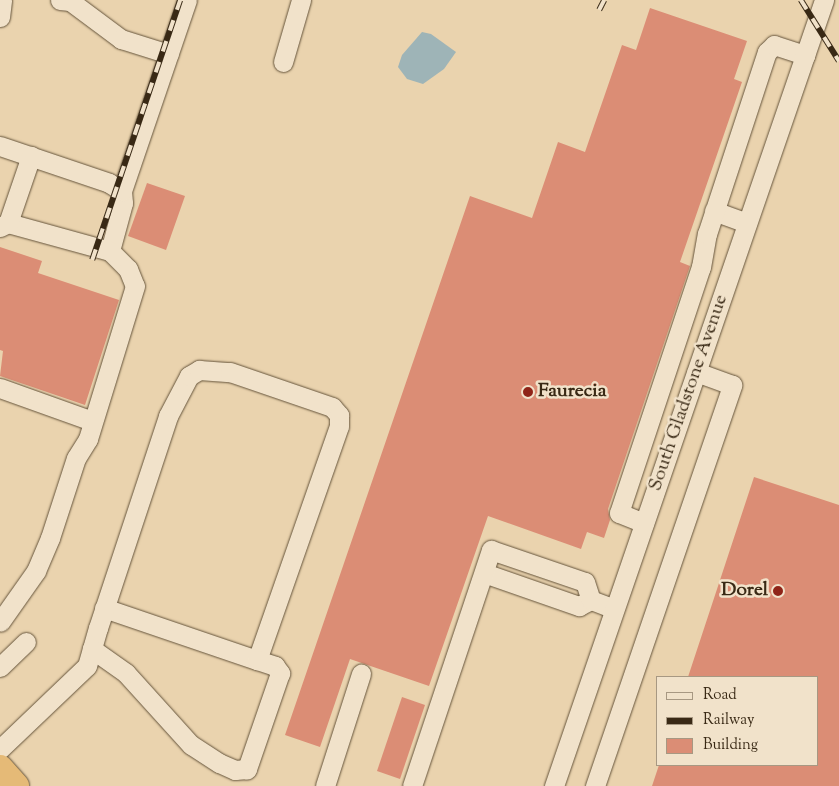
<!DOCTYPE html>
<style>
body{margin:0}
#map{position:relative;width:839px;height:786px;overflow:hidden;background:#ead3ae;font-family:"Sorts Mill Goudy",serif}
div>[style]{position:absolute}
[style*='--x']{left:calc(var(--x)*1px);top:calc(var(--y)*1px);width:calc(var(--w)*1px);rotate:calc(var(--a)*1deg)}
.water>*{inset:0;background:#9eb4b7}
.building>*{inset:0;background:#db8d75}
.roads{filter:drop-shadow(0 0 1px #65543b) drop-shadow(0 0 1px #65543b)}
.minor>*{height:19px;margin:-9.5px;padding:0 9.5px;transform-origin:9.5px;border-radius:9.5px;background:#f1e2ca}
.highway>*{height:26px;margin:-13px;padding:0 13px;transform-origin:13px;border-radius:13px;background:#e5ba77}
.rail>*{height:5.5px;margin-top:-2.75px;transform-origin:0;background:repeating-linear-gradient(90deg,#f1e2ca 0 11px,#392915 0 22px);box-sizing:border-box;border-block:1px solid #392915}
.dots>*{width:14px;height:14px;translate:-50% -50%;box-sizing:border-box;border:2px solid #f1e2ca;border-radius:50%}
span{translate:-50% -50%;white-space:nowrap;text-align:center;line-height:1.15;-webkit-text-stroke:5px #f1e2ca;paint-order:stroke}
.poi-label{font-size:19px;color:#392915;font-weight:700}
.left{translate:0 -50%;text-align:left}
.right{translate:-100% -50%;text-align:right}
.street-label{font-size:19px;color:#392915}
.legend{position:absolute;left:656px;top:676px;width:162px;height:90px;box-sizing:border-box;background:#f1e2ca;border:1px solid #a79882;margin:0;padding:6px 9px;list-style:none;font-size:15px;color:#392915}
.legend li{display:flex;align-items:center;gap:10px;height:25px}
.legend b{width:25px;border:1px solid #a79882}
</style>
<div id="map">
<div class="water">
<i style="clip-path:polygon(422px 32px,431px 34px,456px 52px,444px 69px,423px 84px,407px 79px,398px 67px,402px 55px)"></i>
</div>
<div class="building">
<i style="clip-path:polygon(650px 8px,747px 41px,734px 79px,742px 82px,680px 262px,690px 266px,608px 509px,610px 520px,604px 538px,587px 532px,581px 549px,488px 516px,429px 686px,350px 659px,320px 747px,285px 735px,470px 196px,532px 218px,558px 142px,585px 152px,622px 45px,636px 50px)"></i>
<i style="clip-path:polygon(147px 183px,185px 196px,166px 250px,128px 236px)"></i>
<i style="clip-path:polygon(0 247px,42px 261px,38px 273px,119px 300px,85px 405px,0 376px,3px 351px,0 350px)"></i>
<i style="clip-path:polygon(754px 477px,839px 505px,839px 786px,652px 786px,659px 765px,818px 765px,818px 677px,688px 677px)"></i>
<i style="clip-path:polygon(402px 697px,425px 705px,400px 779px,377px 771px)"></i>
</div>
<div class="roads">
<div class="minor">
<i style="--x:60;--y:0;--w:10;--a:6"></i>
<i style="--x:70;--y:1;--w:64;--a:36.7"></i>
<i style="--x:121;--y:39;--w:50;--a:17.4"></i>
<i style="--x:0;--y:17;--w:17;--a:-83"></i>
<i style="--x:283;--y:62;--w:65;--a:-73.8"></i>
<i style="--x:0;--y:146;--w:115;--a:18.7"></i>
<i style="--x:109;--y:183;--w:15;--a:32"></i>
<i style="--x:122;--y:191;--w:12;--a:85"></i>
<i style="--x:123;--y:203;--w:50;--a:105.2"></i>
<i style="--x:110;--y:251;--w:25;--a:45"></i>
<i style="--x:128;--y:269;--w:18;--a:68"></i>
<i style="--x:135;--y:286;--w:160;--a:107.1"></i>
<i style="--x:88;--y:439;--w:22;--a:122"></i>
<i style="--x:76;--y:458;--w:84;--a:108"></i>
<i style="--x:50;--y:538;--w:36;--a:113"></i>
<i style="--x:36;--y:571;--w:62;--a:125.2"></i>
<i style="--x:122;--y:191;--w:202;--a:-71.2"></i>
<i style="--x:714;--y:211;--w:35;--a:20"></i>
<i style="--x:8;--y:223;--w:106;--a:15.4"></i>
<i style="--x:0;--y:227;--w:9;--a:-27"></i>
<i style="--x:8;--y:223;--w:71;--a:-71.1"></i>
<i style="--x:0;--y:388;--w:98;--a:19.7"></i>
<i style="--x:644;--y:523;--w:27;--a:-158"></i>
<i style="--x:619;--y:513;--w:259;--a:-71.6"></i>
<i style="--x:701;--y:267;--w:34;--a:-80"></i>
<i style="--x:707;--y:234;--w:192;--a:-71.8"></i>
<i style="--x:767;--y:52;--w:10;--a:-45"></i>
<i style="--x:774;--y:45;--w:33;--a:18"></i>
<i style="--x:484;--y:573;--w:101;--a:19.2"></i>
<i style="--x:579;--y:606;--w:13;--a:-27"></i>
<i style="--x:104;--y:608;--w:162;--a:18.8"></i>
<i style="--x:0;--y:667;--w:36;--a:-44"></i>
<i style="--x:0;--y:749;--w:120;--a:-43.7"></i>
<i style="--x:87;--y:666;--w:40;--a:-74"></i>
<i style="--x:98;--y:628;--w:223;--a:-71.7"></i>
<i style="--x:168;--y:416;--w:45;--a:-62.3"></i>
<i style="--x:189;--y:376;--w:12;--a:-31"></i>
<i style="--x:199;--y:370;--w:31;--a:4"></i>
<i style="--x:230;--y:372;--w:108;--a:18.9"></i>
<i style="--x:332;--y:407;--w:11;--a:49"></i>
<i style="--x:339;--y:415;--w:11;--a:90"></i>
<i style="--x:339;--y:426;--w:248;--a:109.3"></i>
<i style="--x:257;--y:660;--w:19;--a:18"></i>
<i style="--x:275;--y:666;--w:9;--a:54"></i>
<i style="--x:280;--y:673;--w:102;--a:109"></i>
<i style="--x:247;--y:769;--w:12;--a:175"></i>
<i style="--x:235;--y:770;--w:17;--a:-156"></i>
<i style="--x:219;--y:763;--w:33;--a:-147"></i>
<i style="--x:191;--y:745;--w:97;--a:-132.1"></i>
<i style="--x:126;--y:673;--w:42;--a:-144.8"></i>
<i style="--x:325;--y:786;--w:118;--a:-72.2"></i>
<i style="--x:412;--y:786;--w:249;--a:-71.5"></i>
<i style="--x:491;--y:550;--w:99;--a:18.8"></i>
<i style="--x:585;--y:582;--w:19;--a:72"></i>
<i style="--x:591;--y:600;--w:25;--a:21"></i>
<i style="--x:554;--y:786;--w:831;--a:-71.04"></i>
<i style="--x:595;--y:786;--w:424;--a:-71.1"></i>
<i style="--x:732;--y:385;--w:38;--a:-160"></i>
</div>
<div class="highway">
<i style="--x:0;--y:768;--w:24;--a:48"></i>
</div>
</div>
<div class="rail">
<i style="--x:801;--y:0;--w:72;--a:58.1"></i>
<i style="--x:599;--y:10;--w:11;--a:-63"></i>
<i style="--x:92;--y:260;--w:274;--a:-71.3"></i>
</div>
<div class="dots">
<i style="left:528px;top:392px;background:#8f2418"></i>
<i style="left:778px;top:591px;background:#8f2418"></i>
</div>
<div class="poi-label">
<span class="left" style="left:538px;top:392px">Faurecia</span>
<span class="right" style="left:768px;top:591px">Dorel</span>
</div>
<div class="street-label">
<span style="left:689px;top:393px;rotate:-71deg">South Gladstone Avenue</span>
</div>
<ul class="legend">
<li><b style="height:6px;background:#f1e2ca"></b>Road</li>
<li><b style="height:6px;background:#392915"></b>Railway</li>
<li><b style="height:14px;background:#db8d75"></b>Building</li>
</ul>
</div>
